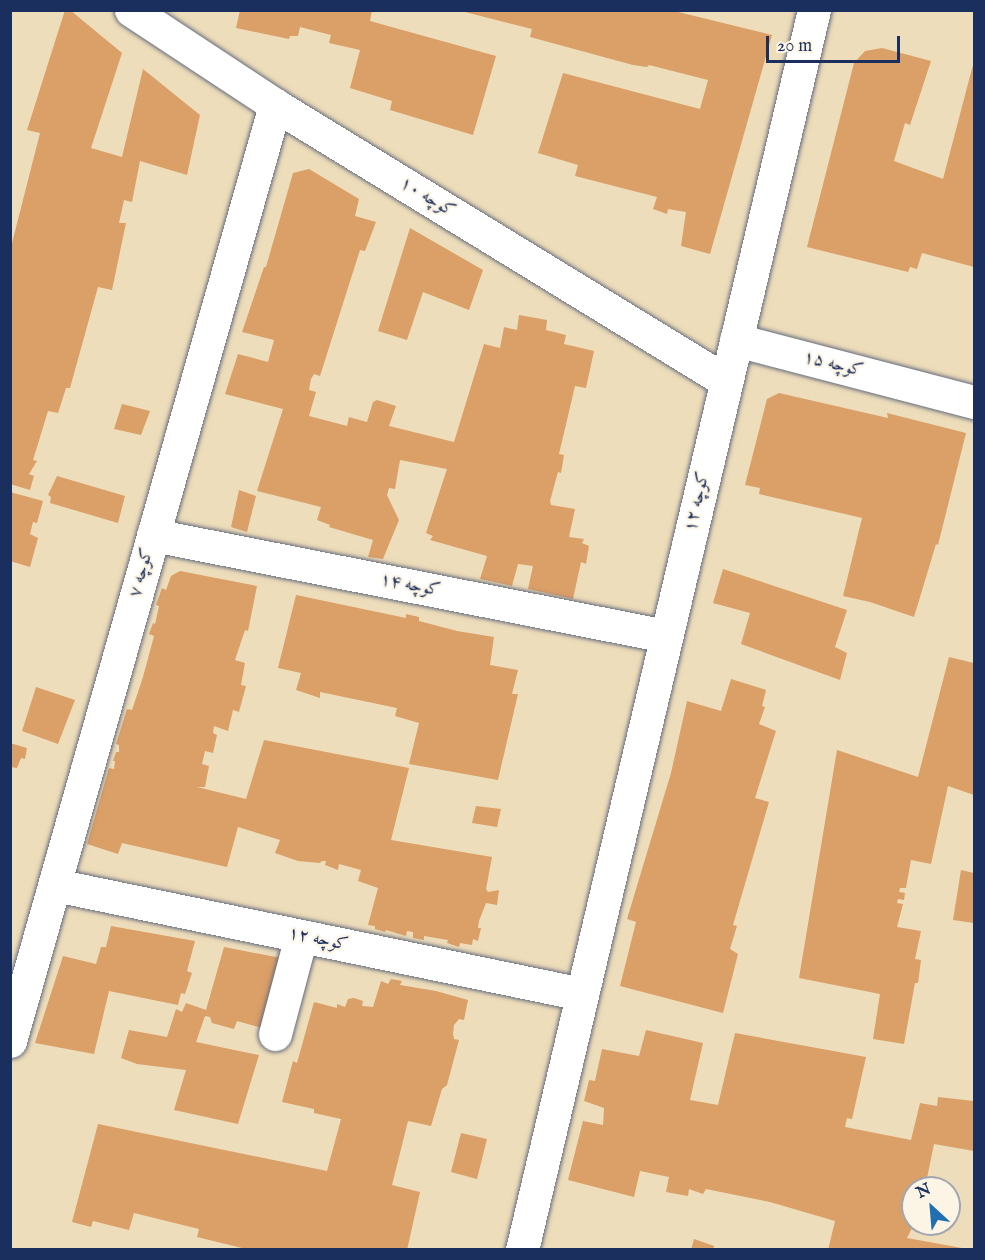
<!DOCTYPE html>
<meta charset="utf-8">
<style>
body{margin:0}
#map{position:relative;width:985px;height:1260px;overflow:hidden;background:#eeddba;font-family:"IM FELL English",Amiri,serif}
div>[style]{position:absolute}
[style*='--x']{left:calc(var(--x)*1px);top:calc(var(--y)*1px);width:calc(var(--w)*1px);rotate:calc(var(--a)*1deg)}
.building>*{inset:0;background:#db9f68}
.roads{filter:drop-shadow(0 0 2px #656c7e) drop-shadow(0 0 2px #656c7e)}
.minor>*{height:33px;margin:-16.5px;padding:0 16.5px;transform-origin:16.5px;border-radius:16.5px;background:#fff}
span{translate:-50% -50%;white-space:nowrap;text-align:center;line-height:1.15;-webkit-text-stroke:4.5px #fcf5e5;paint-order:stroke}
.street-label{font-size:18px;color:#1b2f5e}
.frame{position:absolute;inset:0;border:12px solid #1b2f5e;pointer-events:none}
.north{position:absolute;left:901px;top:1176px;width:60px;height:60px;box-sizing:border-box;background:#fcf5e5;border:2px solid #a2a6af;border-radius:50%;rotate:334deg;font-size:16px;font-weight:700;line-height:24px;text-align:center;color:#1b2f5e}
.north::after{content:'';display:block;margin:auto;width:21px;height:27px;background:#1f6fb2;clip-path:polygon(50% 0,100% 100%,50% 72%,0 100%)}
.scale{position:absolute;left:766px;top:36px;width:134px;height:27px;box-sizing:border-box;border:3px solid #1b2f5e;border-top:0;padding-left:8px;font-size:18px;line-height:21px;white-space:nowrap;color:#1b2f5e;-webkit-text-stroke:4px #fcf5e5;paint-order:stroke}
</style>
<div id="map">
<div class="building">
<i style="clip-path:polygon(65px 10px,70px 10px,122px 53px,91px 148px,122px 157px,143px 69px,200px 115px,187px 175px,140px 161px,132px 202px,124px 200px,119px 223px,126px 223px,112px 290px,98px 287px,70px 388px,66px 388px,58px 413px,48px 411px,33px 460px,37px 461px,29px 474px,34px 476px,30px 490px,10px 484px,10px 251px,40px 133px,27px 130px)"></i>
<i style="clip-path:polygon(240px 10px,372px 10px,370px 21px,496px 56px,473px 135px,390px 110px,392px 101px,350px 88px,360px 50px,329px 43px,331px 35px,300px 27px,298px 36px,290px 36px,289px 39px,236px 28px)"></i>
<i style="clip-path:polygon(457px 10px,670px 10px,772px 35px,710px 254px,681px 246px,686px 212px,668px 209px,667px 214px,653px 209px,657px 197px,575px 176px,578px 165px,538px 153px,563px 73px,700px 109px,708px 80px,649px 65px,647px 67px,633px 65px,530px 37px,532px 29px)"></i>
<i style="clip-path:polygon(882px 48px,931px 61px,910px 125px,905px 123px,894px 161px,943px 179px,974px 61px,974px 267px,922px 253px,917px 269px,910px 267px,908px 272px,807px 247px,854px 63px,865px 51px)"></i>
<i style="clip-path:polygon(309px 169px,359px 199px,355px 216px,376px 222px,365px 251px,360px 250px,320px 376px,314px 374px,311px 379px,309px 390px,316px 392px,309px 416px,347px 426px,349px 417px,367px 422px,373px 402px,377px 400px,396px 406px,389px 426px,454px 442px,484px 344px,500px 348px,504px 327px,517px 330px,519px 315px,547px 320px,546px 330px,566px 335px,564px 344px,594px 351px,586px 388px,575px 386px,559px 454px,564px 455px,561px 473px,558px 472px,550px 501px,551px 505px,575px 509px,569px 537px,584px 539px,582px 543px,589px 546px,586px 564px,581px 562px,573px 599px,528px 589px,533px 566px,518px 564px,512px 586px,480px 579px,487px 556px,430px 540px,433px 536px,426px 533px,447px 469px,400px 460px,395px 489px,389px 488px,387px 495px,399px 520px,383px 559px,368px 557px,373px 540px,329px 527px,330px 525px,317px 520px,321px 507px,257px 491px,283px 409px,225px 394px,238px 354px,268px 362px,274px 340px,242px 332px,264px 267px,266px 267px,293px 173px)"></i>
<i style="clip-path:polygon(410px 228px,483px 270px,469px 310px,423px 292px,407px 340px,378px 331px)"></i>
<i style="clip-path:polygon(779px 393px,888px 418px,887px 413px,966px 433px,938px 545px,936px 544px,914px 617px,870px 602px,843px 596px,862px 518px,759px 494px,760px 488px,745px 485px,767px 399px)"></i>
<i style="clip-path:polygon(122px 404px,150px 411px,141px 435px,114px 429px)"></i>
<i style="clip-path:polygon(57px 476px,125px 496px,118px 523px,50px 503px,51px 497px,48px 495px)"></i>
<i style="clip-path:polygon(239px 490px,256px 496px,247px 532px,231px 527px)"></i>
<i style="clip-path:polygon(10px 492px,43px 501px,37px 523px,33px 522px,30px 534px,38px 538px,30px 567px,10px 561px)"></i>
<i style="clip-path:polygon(723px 569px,847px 610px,835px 647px,847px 653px,840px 680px,741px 644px,750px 613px,713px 603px)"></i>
<i style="clip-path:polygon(180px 571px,257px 586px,248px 631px,245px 630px,235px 660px,245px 663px,241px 685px,246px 686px,239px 712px,233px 710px,228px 731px,214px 726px,213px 733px,217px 735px,213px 753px,205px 751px,202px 764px,209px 766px,205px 787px,197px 787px,246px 799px,264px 740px,409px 768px,391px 840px,492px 857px,486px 889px,488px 892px,499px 890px,497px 905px,486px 903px,479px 921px,478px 928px,481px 928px,478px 941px,473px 939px,472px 945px,460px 943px,459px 947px,447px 943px,448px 940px,424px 936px,424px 940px,413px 938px,413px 932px,407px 931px,406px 936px,386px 930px,385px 932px,375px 929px,375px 926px,368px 925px,378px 888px,358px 881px,361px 870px,339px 864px,338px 870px,325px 865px,326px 861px,322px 861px,320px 863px,298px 861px,275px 853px,280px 840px,238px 827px,227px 867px,122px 843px,118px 854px,87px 844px,109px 768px,114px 769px,115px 761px,113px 761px,116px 752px,119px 752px,119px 745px,116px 744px,127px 709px,132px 710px,143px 677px,154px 636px,149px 634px,153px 623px,155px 624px,159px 606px,156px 605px,162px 588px,166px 590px,171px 576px)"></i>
<i style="clip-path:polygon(296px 595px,406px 618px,406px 614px,419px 617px,419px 621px,457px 631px,494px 637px,490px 665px,518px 670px,512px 694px,518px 694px,498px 780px,409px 764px,419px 723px,395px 716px,397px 708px,320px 692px,320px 698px,296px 690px,301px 673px,278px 668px)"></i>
<i style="clip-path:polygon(949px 657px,974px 663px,974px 795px,948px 786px,931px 864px,911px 860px,906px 888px,900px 888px,899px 892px,905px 893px,904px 900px,898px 899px,897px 903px,903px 904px,897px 927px,921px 931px,915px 959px,921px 960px,918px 983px,915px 983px,904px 1044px,873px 1039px,880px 994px,799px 978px,837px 750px,918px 777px)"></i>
<i style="clip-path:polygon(731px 679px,766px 690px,762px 706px,765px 707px,759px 724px,776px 731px,755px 798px,769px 802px,733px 925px,737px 926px,730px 949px,738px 954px,723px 1013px,620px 986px,636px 922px,627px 919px,671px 773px,687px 701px,721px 711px)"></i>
<i style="clip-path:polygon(36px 687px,75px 700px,58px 744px,22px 731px)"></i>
<i style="clip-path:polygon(10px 743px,27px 748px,25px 759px,21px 758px,17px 768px,10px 767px)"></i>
<i style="clip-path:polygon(476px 806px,501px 809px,497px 827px,472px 823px)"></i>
<i style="clip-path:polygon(961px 870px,974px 873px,974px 923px,953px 920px)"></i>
<i style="clip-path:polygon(111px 926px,195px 941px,187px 971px,192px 973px,185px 994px,181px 993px,178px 1005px,109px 991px,94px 1054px,35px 1043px,63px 956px,96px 964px,101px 947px,106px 947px)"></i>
<i style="clip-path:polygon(224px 947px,286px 959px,266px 1029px,237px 1021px,234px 1029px,212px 1023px,210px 1017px,205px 1016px,196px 1042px,259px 1055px,238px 1124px,174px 1110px,186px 1070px,137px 1064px,121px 1058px,129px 1030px,167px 1037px,176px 1009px,182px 1012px,186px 1003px,206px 1010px)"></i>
<i style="clip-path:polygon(391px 979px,402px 981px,400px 985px,436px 991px,468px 1000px,464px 1020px,459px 1019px,454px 1025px,453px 1034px,454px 1039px,459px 1040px,447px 1085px,442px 1089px,431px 1126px,408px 1121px,392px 1185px,420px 1192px,407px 1250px,250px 1250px,197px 1237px,199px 1229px,134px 1213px,129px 1230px,93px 1221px,91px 1227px,72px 1222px,98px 1124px,327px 1171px,341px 1119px,314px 1113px,314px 1109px,282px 1102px,293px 1061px,297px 1063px,314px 1002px,337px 1008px,337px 1004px,345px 1007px,348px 999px,354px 998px,363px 1001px,362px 1006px,373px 1007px,381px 981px,388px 984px)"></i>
<i style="clip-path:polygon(646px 1030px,703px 1043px,690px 1100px,718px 1105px,735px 1033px,866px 1057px,852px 1119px,847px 1118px,845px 1127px,911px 1140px,920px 1103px,937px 1106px,938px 1097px,974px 1101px,974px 1151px,934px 1144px,925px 1188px,913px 1188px,911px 1218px,914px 1224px,907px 1238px,973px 1250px,828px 1250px,835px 1221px,770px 1202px,706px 1189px,703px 1194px,689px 1189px,688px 1196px,666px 1192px,669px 1177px,640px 1171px,634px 1197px,568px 1180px,583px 1121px,603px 1125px,604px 1108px,584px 1101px,589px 1080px,595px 1081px,602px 1049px,639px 1056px)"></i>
<i style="clip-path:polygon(461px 1133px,487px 1139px,477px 1179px,451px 1172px)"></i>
<i style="clip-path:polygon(694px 1239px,714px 1246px,713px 1250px,691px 1250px)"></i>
</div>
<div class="roads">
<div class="minor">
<i style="--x:131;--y:10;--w:173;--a:33.4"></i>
<i style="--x:275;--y:105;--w:529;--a:31.47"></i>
<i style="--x:736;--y:340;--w:246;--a:14.6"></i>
<i style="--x:153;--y:535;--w:523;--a:11.14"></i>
<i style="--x:55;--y:885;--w:538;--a:11.69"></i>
<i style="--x:275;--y:1034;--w:101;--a:-75.1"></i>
<i style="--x:10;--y:1041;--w:973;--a:-74.19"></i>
<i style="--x:522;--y:1250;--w:1274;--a:-76.75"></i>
</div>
</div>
<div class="street-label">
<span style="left:427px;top:198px;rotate:31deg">کوچه ۱۰</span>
<span style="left:833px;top:365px;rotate:14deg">کوچه ۱۵</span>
<span style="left:698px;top:502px;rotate:-77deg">کوچه ۱۲</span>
<span style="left:142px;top:573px;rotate:-74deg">کوچه ۷</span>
<span style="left:410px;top:586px;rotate:11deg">کوچه ۱۴</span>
<span style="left:318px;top:940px;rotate:12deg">کوچه ۱۲</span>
</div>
<div class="frame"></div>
<div class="north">N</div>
<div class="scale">20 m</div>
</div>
